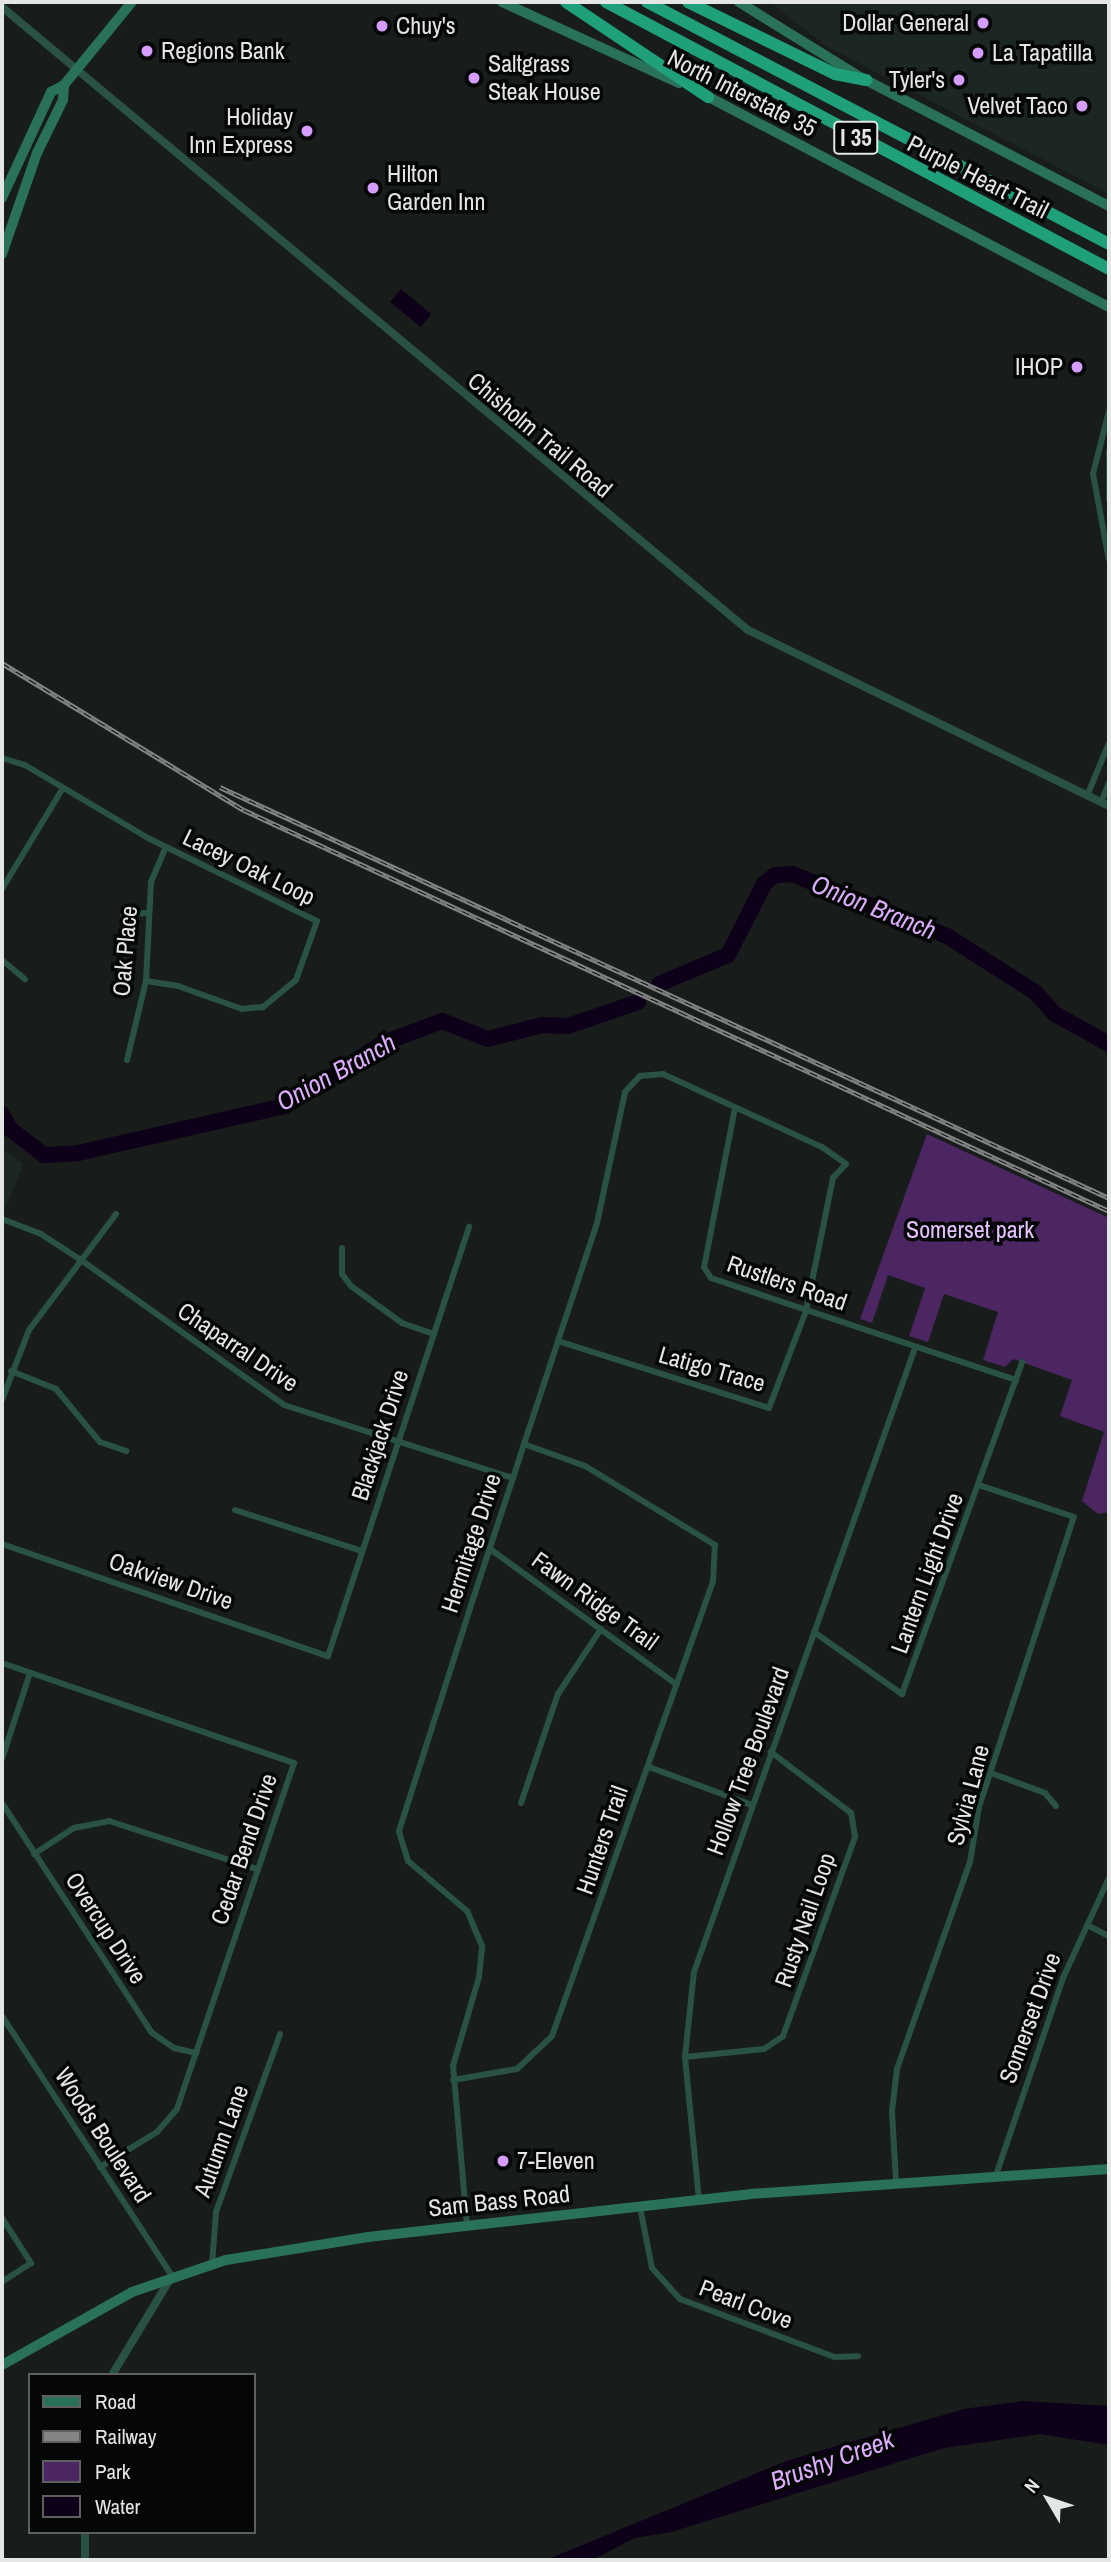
<!DOCTYPE html>
<style>
body{margin:0}
#map{position:relative;width:1111px;height:2562px;overflow:hidden;background:#181c1a;font-family:"Archivo Narrow",sans-serif}
div>[style]{position:absolute}
[style*='--x']{left:calc(var(--x)*1px);top:calc(var(--y)*1px);width:calc(var(--w)*1px);rotate:calc(var(--a)*1deg)}
.built>*{inset:0;background:#1c2622}
.green>*{inset:0;background:#4c2563}
.water>*{inset:0;background:#0d0018}
.river>*{height:16px;margin:-8px;padding:0 8px;transform-origin:8px;border-radius:8px;background:#0d0018}
.minor>*{height:6px;margin:-3px;padding:0 3px;transform-origin:3px;border-radius:3px;background:#295243}
.tertiary>*{height:8px;margin:-4px;padding:0 4px;transform-origin:4px;border-radius:4px;background:#295243}
.secondary>*{height:10px;margin:-5px;padding:0 5px;transform-origin:5px;border-radius:5px;background:#2a7159}
.motorway>*{height:12px;margin:-6px;padding:0 6px;transform-origin:6px;border-radius:6px;background:#1f9f7a}
.rail>*{height:5px;margin-top:-2.5px;transform-origin:0;background:repeating-linear-gradient(90deg,#050606 0 8px,#828584 0 16px);box-sizing:border-box;border-block:2px solid #828584}
.dots>*{width:19px;height:19px;translate:-50% -50%;box-sizing:border-box;border:4px solid #050606;border-radius:50%}
span{translate:-50% -50%;white-space:nowrap;text-align:center;line-height:1.15;-webkit-text-stroke:7px #050606;paint-order:stroke}
.shield-label span{padding:2px 5px;background:#050606;border:2px solid;border-radius:5px;-webkit-text-stroke-width:0}
.shield-label{font-size:23px;color:#e4e6e5;font-weight:700}
.poi-label{font-size:24px;color:#e4e6e5}
.right{translate:-100% -50%;text-align:right}
.left{translate:0 -50%;text-align:left}
.street-label{font-size:24px;color:#e4e6e5}
.park-label{font-size:24px;color:#e5c2fe}
.water-label{font-size:26px;color:#dcacfc;font-style:italic}
.frame{position:absolute;inset:0;border:4px solid #e4e6e5;pointer-events:none}
.legend{position:absolute;left:28px;top:2373px;width:228px;height:161px;box-sizing:border-box;background:#050606;border:2px solid #5e605f;margin:0;padding:9px 12px;list-style:none;font-size:21px;color:#e4e6e5}
.legend li{display:flex;align-items:center;gap:14px;height:35px}
.legend b{width:35px;border:2px solid #5e605f}
.north{position:absolute;left:1013px;top:2464px;width:70px;height:70px;-webkit-text-stroke:5px #050606;paint-order:stroke;rotate:309deg;font-size:19px;font-weight:700;line-height:28px;text-align:center;color:#e4e6e5}
.north::after{content:'';display:block;margin:auto;width:24px;height:32px;background:#e4e6e5;clip-path:polygon(50% 0,100% 100%,50% 72%,0 100%)}
</style>
<div id="map">
<div class="built">
<i style="clip-path:polygon(769px 2px,1109px 2px,1109px 194px,826px 46px)"></i>
<i style="clip-path:polygon(2px 1148px,24px 1164px,2px 1216px)"></i>
</div>
<div class="green">
<i style="clip-path:polygon(927px 1134px,1109px 1218px,1109px 1512px,1098px 1514px,1082px 1501px,1104px 1432px,1060px 1416px,1072px 1380px,1013px 1359px,1005px 1367px,983px 1360px,998px 1312px,944px 1294px,928px 1342px,909px 1336px,925px 1288px,888px 1275px,872px 1323px,860px 1319px)"></i>
</div>
<div class="water">
<i style="clip-path:polygon(401px 289px,431px 314px,421px 327px,390px 302px)"></i>
<i style="clip-path:polygon(1023px 2401px,1109px 2406px,1109px 2445px,1040px 2434px,944px 2448px,671px 2532px,635px 2538px,592px 2560px,546px 2560px,789px 2460px,964px 2409px)"></i>
</div>
<div class="river">
<i style="--x:659;--y:984;--w:75;--a:-22.8"></i>
<i style="--x:728;--y:955;--w:80;--a:-63.1"></i>
<i style="--x:764;--y:884;--w:14;--a:-39"></i>
<i style="--x:775;--y:875;--w:17;--a:-3"></i>
<i style="--x:792;--y:874;--w:167;--a:21.8"></i>
<i style="--x:947;--y:936;--w:104;--a:32.5"></i>
<i style="--x:1035;--y:992;--w:30;--a:48"></i>
<i style="--x:1055;--y:1014;--w:62;--a:29.1"></i>
<i style="--x:2;--y:1114;--w:17;--a:62"></i>
<i style="--x:10;--y:1129;--w:43;--a:37.4"></i>
<i style="--x:44;--y:1155;--w:34;--a:-3"></i>
<i style="--x:78;--y:1153;--w:212;--a:-12.8"></i>
<i style="--x:285;--y:1106;--w:117;--a:-32.7"></i>
<i style="--x:383;--y:1043;--w:63;--a:-20.4"></i>
<i style="--x:442;--y:1021;--w:49;--a:21.4"></i>
<i style="--x:488;--y:1039;--w:56;--a:-14.5"></i>
<i style="--x:542;--y:1025;--w:26;--a:2"></i>
<i style="--x:568;--y:1026;--w:74;--a:-18.9"></i>
</div>
<div class="minor">
<i style="--x:1109;--y:411;--w:65;--a:104.3"></i>
<i style="--x:1093;--y:474;--w:87;--a:79.5"></i>
<i style="--x:1109;--y:451;--w:49;--a:90"></i>
<i style="--x:2;--y:758;--w:24;--a:17"></i>
<i style="--x:25;--y:765;--w:143;--a:30.7"></i>
<i style="--x:148;--y:838;--w:188;--a:26.2"></i>
<i style="--x:317;--y:921;--w:63;--a:109.6"></i>
<i style="--x:296;--y:980;--w:43;--a:140.7"></i>
<i style="--x:263;--y:1007;--w:21;--a:175"></i>
<i style="--x:242;--y:1009;--w:68;--a:-160.2"></i>
<i style="--x:178;--y:986;--w:32;--a:-171"></i>
<i style="--x:1087;--y:796;--w:57;--a:-67.5"></i>
<i style="--x:1101;--y:803;--w:22;--a:-69"></i>
<i style="--x:2;--y:889;--w:118;--a:-58.9"></i>
<i style="--x:123;--y:915;--w:23;--a:-5"></i>
<i style="--x:2;--y:960;--w:30;--a:40"></i>
<i style="--x:127;--y:1060;--w:81;--a:-76.5"></i>
<i style="--x:146;--y:981;--w:99;--a:-87.1"></i>
<i style="--x:151;--y:882;--w:38;--a:-67"></i>
<i style="--x:735;--y:1108;--w:162;--a:101"></i>
<i style="--x:704;--y:1267;--w:13;--a:58"></i>
<i style="--x:711;--y:1278;--w:322;--a:18.5"></i>
<i style="--x:2;--y:1219;--w:42;--a:21"></i>
<i style="--x:41;--y:1234;--w:48;--a:33"></i>
<i style="--x:81;--y:1260;--w:249;--a:35.5"></i>
<i style="--x:284;--y:1405;--w:240;--a:17.7"></i>
<i style="--x:342;--y:1248;--w:26;--a:90"></i>
<i style="--x:342;--y:1274;--w:15;--a:53"></i>
<i style="--x:351;--y:1286;--w:63;--a:36"></i>
<i style="--x:402;--y:1323;--w:34;--a:19"></i>
<i style="--x:11;--y:1371;--w:48;--a:21.8"></i>
<i style="--x:56;--y:1389;--w:69;--a:50.3"></i>
<i style="--x:100;--y:1442;--w:28;--a:19"></i>
<i style="--x:2;--y:1400;--w:75;--a:-68.9"></i>
<i style="--x:29;--y:1330;--w:145;--a:-53.1"></i>
<i style="--x:235;--y:1510;--w:133;--a:17.9"></i>
<i style="--x:2;--y:1544;--w:345;--a:19"></i>
<i style="--x:328;--y:1656;--w:452;--a:-71.8"></i>
<i style="--x:490;--y:1549;--w:230;--a:36"></i>
<i style="--x:814;--y:1632;--w:108;--a:35.2"></i>
<i style="--x:902;--y:1694;--w:353;--a:-70.1"></i>
<i style="--x:2;--y:1663;--w:309;--a:18.9"></i>
<i style="--x:294;--y:1763;--w:365;--a:108.7"></i>
<i style="--x:177;--y:2109;--w:30;--a:131"></i>
<i style="--x:157;--y:2132;--w:67;--a:148.4"></i>
<i style="--x:2;--y:1759;--w:90;--a:-72"></i>
<i style="--x:649;--y:1767;--w:110;--a:20.3"></i>
<i style="--x:991;--y:1773;--w:58;--a:20.3"></i>
<i style="--x:1045;--y:1793;--w:17;--a:50"></i>
<i style="--x:2;--y:1803;--w:273;--a:56.9"></i>
<i style="--x:151;--y:2032;--w:28;--a:35"></i>
<i style="--x:174;--y:2048;--w:23;--a:13"></i>
<i style="--x:521;--y:1803;--w:115;--a:-71.3"></i>
<i style="--x:558;--y:1694;--w:78;--a:-56.5"></i>
<i style="--x:34;--y:1854;--w:48;--a:-33"></i>
<i style="--x:74;--y:1828;--w:36;--a:-11"></i>
<i style="--x:109;--y:1821;--w:156;--a:18"></i>
<i style="--x:1087;--y:1925;--w:25;--a:27"></i>
<i style="--x:2;--y:2016;--w:311;--a:56.8"></i>
<i style="--x:685;--y:2057;--w:79;--a:-5.8"></i>
<i style="--x:764;--y:2049;--w:23;--a:-34"></i>
<i style="--x:783;--y:2036;--w:212;--a:-70.1"></i>
<i style="--x:855;--y:1837;--w:24;--a:-99"></i>
<i style="--x:851;--y:1813;--w:101;--a:-142.7"></i>
<i style="--x:453;--y:2080;--w:65;--a:-9.8"></i>
<i style="--x:517;--y:2069;--w:48;--a:-43.3"></i>
<i style="--x:552;--y:2036;--w:483;--a:-70.5"></i>
<i style="--x:713;--y:1581;--w:36;--a:-87"></i>
<i style="--x:715;--y:1545;--w:152;--a:-148.7"></i>
<i style="--x:585;--y:1466;--w:65;--a:-160.2"></i>
<i style="--x:996;--y:2175;--w:208;--a:-71.2"></i>
<i style="--x:1063;--y:1978;--w:110;--a:-65.3"></i>
<i style="--x:896;--y:2181;--w:70;--a:-93.3"></i>
<i style="--x:892;--y:2111;--w:42;--a:-83.2"></i>
<i style="--x:897;--y:2069;--w:219;--a:-70.6"></i>
<i style="--x:970;--y:1862;--w:56;--a:-80.7"></i>
<i style="--x:979;--y:1807;--w:305;--a:-71.9"></i>
<i style="--x:1074;--y:1517;--w:100;--a:-161.4"></i>
<i style="--x:699;--y:2200;--w:144;--a:-95.6"></i>
<i style="--x:685;--y:2057;--w:85;--a:-84"></i>
<i style="--x:694;--y:1972;--w:662;--a:-70.5"></i>
<i style="--x:640;--y:2207;--w:62;--a:78.9"></i>
<i style="--x:652;--y:2268;--w:42;--a:47.9"></i>
<i style="--x:680;--y:2299;--w:165;--a:20.6"></i>
<i style="--x:834;--y:2357;--w:24;--a:-2"></i>
<i style="--x:2;--y:2218;--w:54;--a:57.2"></i>
<i style="--x:31;--y:2263;--w:35;--a:147"></i>
<i style="--x:467;--y:2225;--w:160;--a:-95"></i>
<i style="--x:453;--y:2066;--w:93;--a:-73.7"></i>
<i style="--x:479;--y:1977;--w:31;--a:-84"></i>
<i style="--x:482;--y:1946;--w:38;--a:-113"></i>
<i style="--x:467;--y:1911;--w:77;--a:-139.7"></i>
<i style="--x:408;--y:1861;--w:31;--a:-107"></i>
<i style="--x:399;--y:1831;--w:247;--a:-72.3"></i>
<i style="--x:474;--y:1596;--w:124;--a:-71.7"></i>
<i style="--x:513;--y:1478;--w:36;--a:-72"></i>
<i style="--x:524;--y:1444;--w:108;--a:-71.7"></i>
<i style="--x:558;--y:1341;--w:124;--a:-71.7"></i>
<i style="--x:597;--y:1223;--w:134;--a:-77.9"></i>
<i style="--x:625;--y:1092;--w:22;--a:-47"></i>
<i style="--x:640;--y:1076;--w:23;--a:-5"></i>
<i style="--x:663;--y:1074;--w:175;--a:24.7"></i>
<i style="--x:822;--y:1147;--w:29;--a:35"></i>
<i style="--x:846;--y:1164;--w:19;--a:133"></i>
<i style="--x:833;--y:1178;--w:136;--a:101.5"></i>
<i style="--x:806;--y:1311;--w:104;--a:110.9"></i>
<i style="--x:769;--y:1408;--w:221;--a:-162.4"></i>
<i style="--x:212;--y:2264;--w:52;--a:-85.6"></i>
<i style="--x:216;--y:2212;--w:189;--a:-70.2"></i>
</div>
<div class="tertiary">
<i style="--x:2;--y:7;--w:972;--a:39.87"></i>
<i style="--x:748;--y:630;--w:402;--a:26"></i>
<i style="--x:112;--y:2375;--w:116;--a:-58.8"></i>
<i style="--x:85;--y:2560;--w:28;--a:-90"></i>
</div>
<div class="secondary">
<i style="--x:502;--y:2;--w:195;--a:24.6"></i>
<i style="--x:739;--y:2;--w:142;--a:31.8"></i>
<i style="--x:860;--y:77;--w:280;--a:27.4"></i>
<i style="--x:703;--y:94;--w:458;--a:27.7"></i>
<i style="--x:2;--y:198;--w:117;--a:-65.2"></i>
<i style="--x:51;--y:92;--w:15;--a:-28"></i>
<i style="--x:64;--y:85;--w:107;--a:-50.7"></i>
<i style="--x:2;--y:254;--w:107;--a:-70.9"></i>
<i style="--x:37;--y:153;--w:59;--a:-63.9"></i>
<i style="--x:63;--y:100;--w:15;--a:-86"></i>
<i style="--x:2;--y:2365;--w:149;--a:-29.3"></i>
<i style="--x:132;--y:2292;--w:99;--a:-18.8"></i>
<i style="--x:226;--y:2260;--w:144;--a:-9.2"></i>
<i style="--x:368;--y:2237;--w:384;--a:-6.4"></i>
<i style="--x:750;--y:2194;--w:360;--a:-4"></i>
</div>
<div class="motorway">
<i style="--x:566;--y:2;--w:171;--a:33.8"></i>
<i style="--x:606;--y:2;--w:569;--a:27.96"></i>
<i style="--x:647;--y:2;--w:522;--a:27.65"></i>
<i style="--x:688;--y:2;--w:164;--a:26.1"></i>
<i style="--x:835;--y:74;--w:32;--a:11"></i>
</div>
<div class="rail">
<i style="--x:2;--y:663;--w:283;--a:31.3"></i>
<i style="--x:244;--y:810;--w:953;--a:24.87"></i>
<i style="--x:220;--y:787;--w:979;--a:24.81"></i>
</div>
<div class="dots">
<i style="left:983px;top:23px;background:#d59cfb"></i>
<i style="left:382px;top:26px;background:#d59cfb"></i>
<i style="left:147px;top:51px;background:#d59cfb"></i>
<i style="left:978px;top:53px;background:#d59cfb"></i>
<i style="left:474px;top:78px;background:#d59cfb"></i>
<i style="left:959px;top:80px;background:#d59cfb"></i>
<i style="left:1082px;top:106px;background:#d59cfb"></i>
<i style="left:307px;top:131px;background:#d59cfb"></i>
<i style="left:373px;top:188px;background:#d59cfb"></i>
<i style="left:1077px;top:367px;background:#d59cfb"></i>
<i style="left:503px;top:2161px;background:#d59cfb"></i>
</div>
<div class="shield-label">
<span style="left:856px;top:138px">I 35</span>
</div>
<div class="poi-label">
<span class="right" style="left:969px;top:23px">Dollar General</span>
<span class="left" style="left:396px;top:26px">Chuy's</span>
<span class="left" style="left:161px;top:51px">Regions Bank</span>
<span class="left" style="left:992px;top:53px">La Tapatilla</span>
<span class="left" style="left:488px;top:78px">Saltgrass<br>Steak House</span>
<span class="right" style="left:945px;top:80px">Tyler's</span>
<span class="right" style="left:1068px;top:106px">Velvet Taco</span>
<span class="right" style="left:293px;top:131px">Holiday<br>Inn Express</span>
<span class="left" style="left:387px;top:188px">Hilton<br>Garden Inn</span>
<span class="right" style="left:1063px;top:367px">IHOP</span>
<span class="left" style="left:517px;top:2161px">7-Eleven</span>
</div>
<div class="street-label">
<span style="left:742px;top:93px;rotate:27deg">North Interstate 35</span>
<span style="left:978px;top:177px;rotate:27deg">Purple Heart Trail</span>
<span style="left:540px;top:435px;rotate:40deg">Chisholm Trail Road</span>
<span style="left:249px;top:867px;rotate:26deg">Lacey Oak Loop</span>
<span style="left:125px;top:951px;rotate:-85deg">Oak Place</span>
<span style="left:787px;top:1283px;rotate:19deg">Rustlers Road</span>
<span style="left:238px;top:1347px;rotate:34deg">Chaparral Drive</span>
<span style="left:712px;top:1369px;rotate:16deg">Latigo Trace</span>
<span style="left:380px;top:1435px;rotate:-72deg">Blackjack Drive</span>
<span style="left:471px;top:1543px;rotate:-72deg">Hermitage Drive</span>
<span style="left:927px;top:1573px;rotate:-70deg">Lantern Light Drive</span>
<span style="left:171px;top:1581px;rotate:19deg">Oakview Drive</span>
<span style="left:595px;top:1601px;rotate:36deg">Fawn Ridge Trail</span>
<span style="left:748px;top:1761px;rotate:-70deg">Hollow Tree Boulevard</span>
<span style="left:968px;top:1795px;rotate:-75deg">Sylvia Lane</span>
<span style="left:602px;top:1840px;rotate:-71deg">Hunters Trail</span>
<span style="left:244px;top:1849px;rotate:-71deg">Cedar Bend Drive</span>
<span style="left:805px;top:1920px;rotate:-71deg">Rusty Nail Loop</span>
<span style="left:106px;top:1928px;rotate:57deg">Overcup Drive</span>
<span style="left:1030px;top:2018px;rotate:-70deg">Somerset Drive</span>
<span style="left:103px;top:2135px;rotate:57deg">Woods Boulevard</span>
<span style="left:221px;top:2141px;rotate:-70deg">Autumn Lane</span>
<span style="left:499px;top:2201px;rotate:-6deg">Sam Bass Road</span>
<span style="left:746px;top:2304px;rotate:21deg">Pearl Cove</span>
</div>
<div class="park-label">
<span style="left:970px;top:1230px">Somerset park</span>
</div>
<div class="water-label">
<span style="left:874px;top:907px;rotate:22deg">Onion Branch</span>
<span style="left:336px;top:1072px;rotate:-29deg">Onion Branch</span>
<span style="left:832px;top:2460px;rotate:-20deg">Brushy Creek</span>
</div>
<div class="frame"></div>
<ul class="legend">
<li><b style="height:9px;background:#2a7159"></b>Road</li>
<li><b style="height:9px;background:#828584"></b>Railway</li>
<li><b style="height:19px;background:#4c2563"></b>Park</li>
<li><b style="height:19px;background:#0d0018"></b>Water</li>
</ul>
<div class="north">N</div>
</div>
